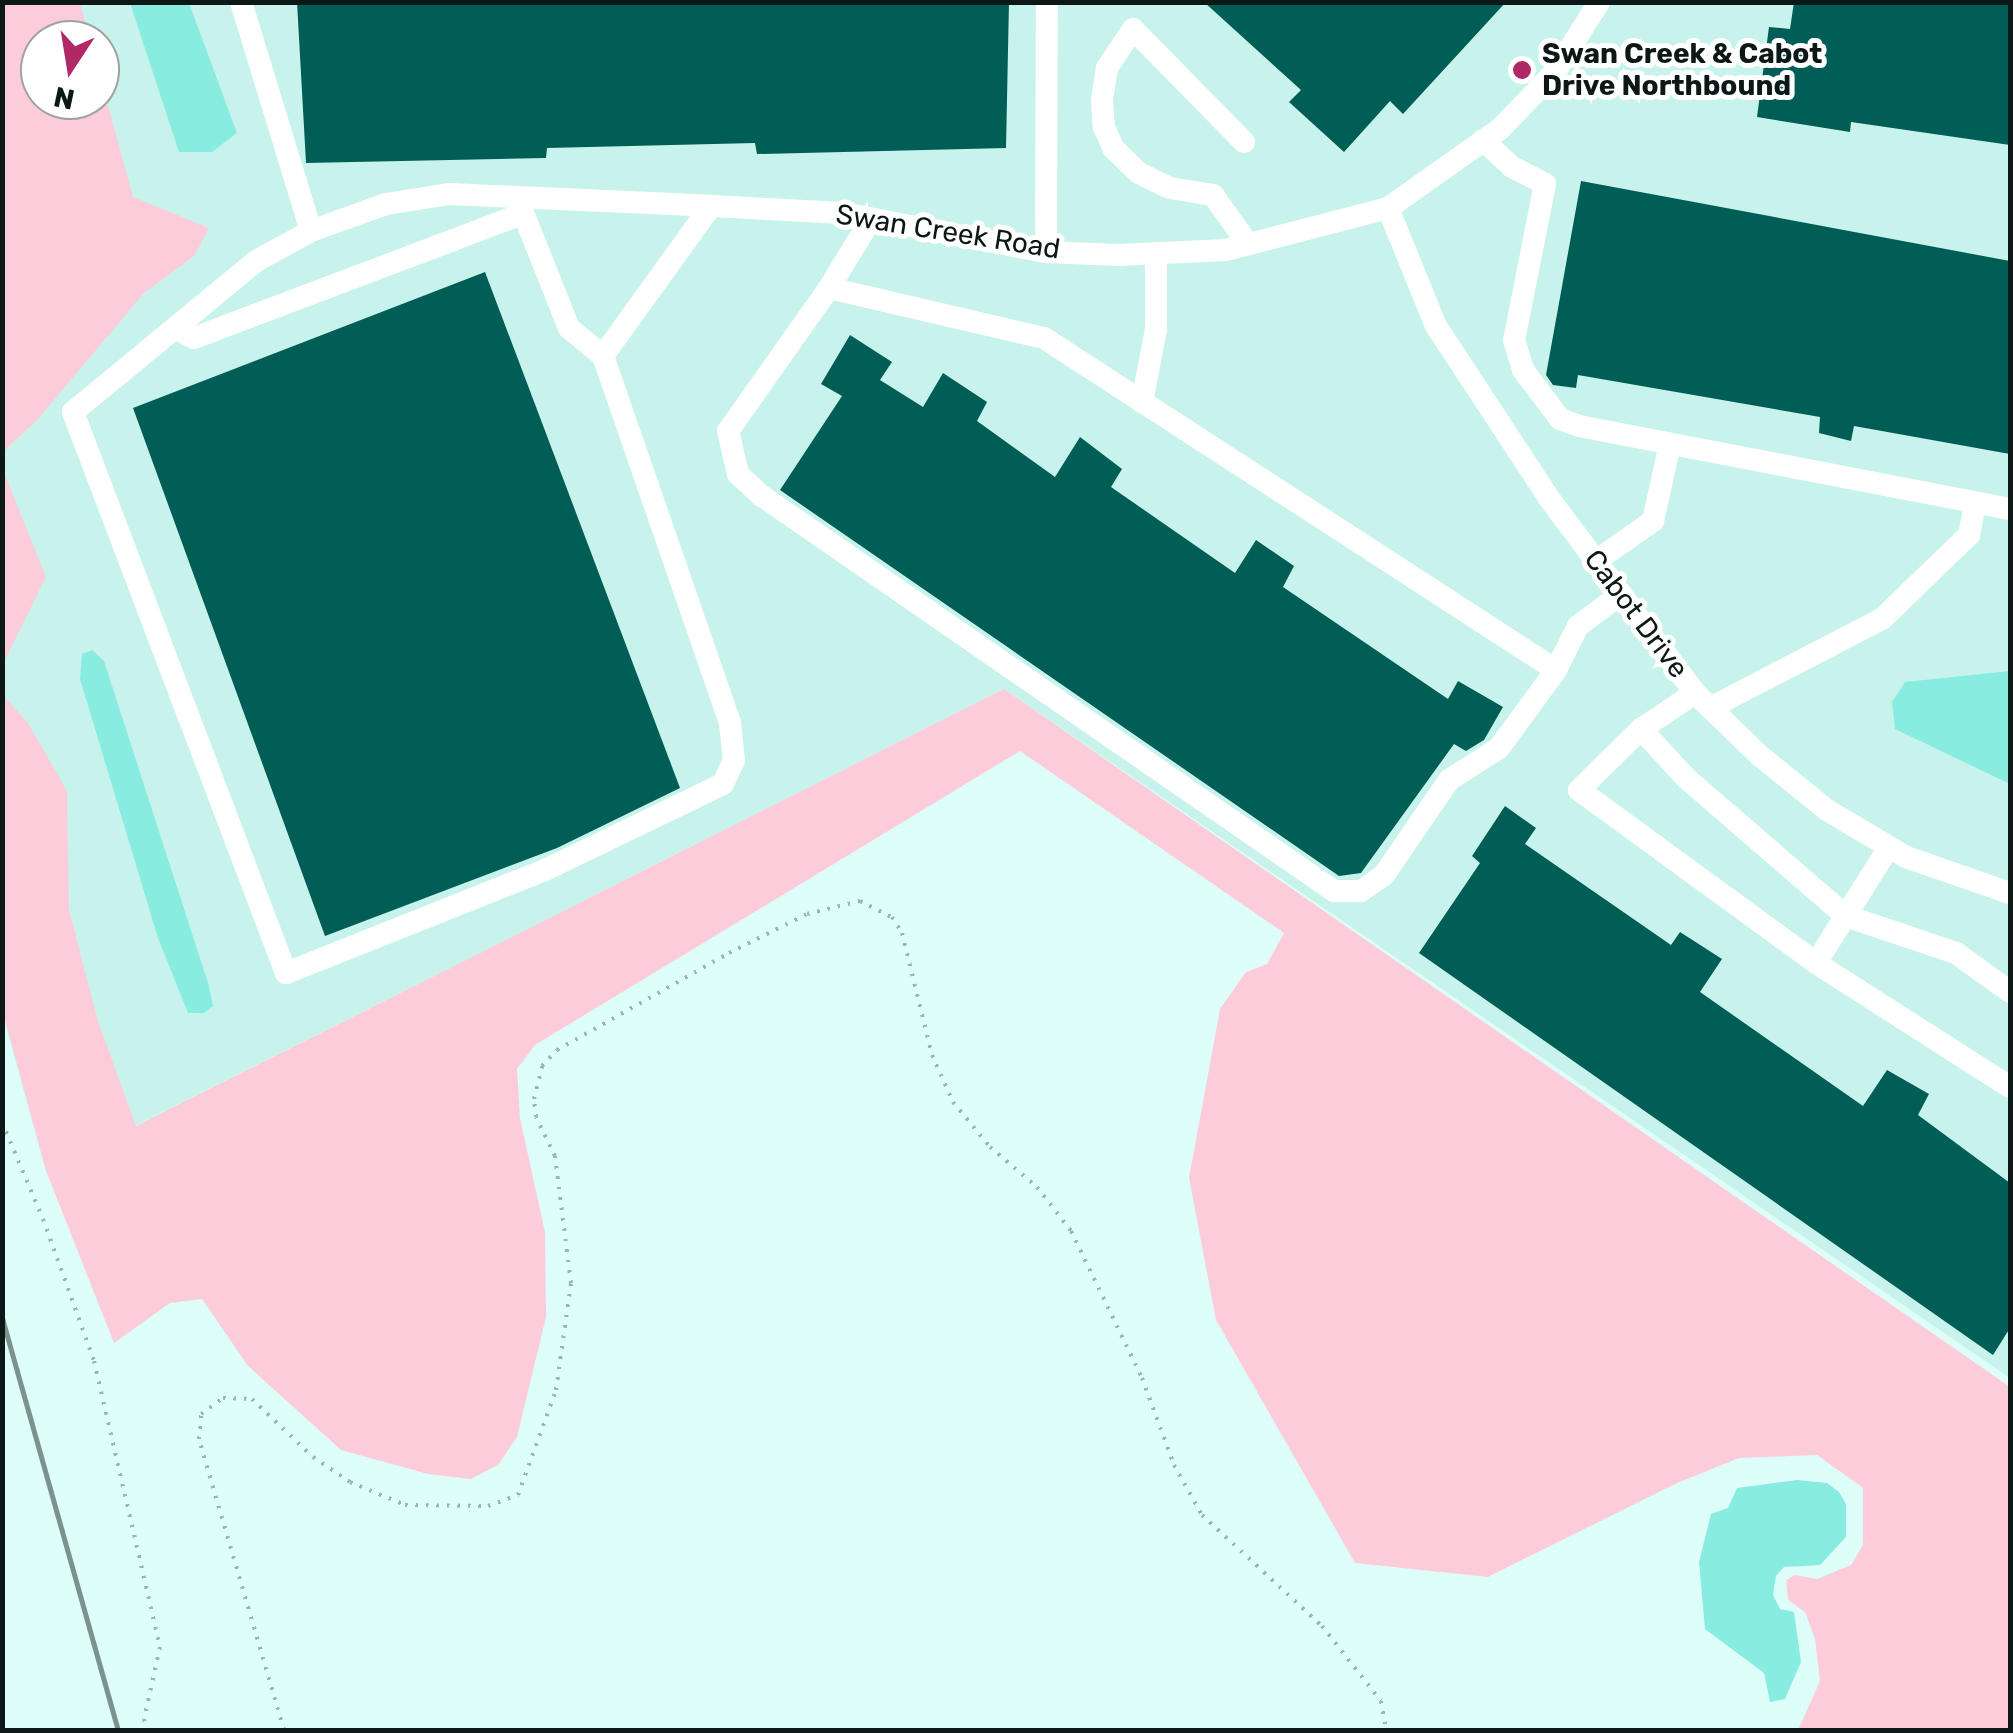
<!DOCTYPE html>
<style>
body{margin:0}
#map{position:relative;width:2013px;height:1733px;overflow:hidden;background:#ddfef9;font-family:Rubik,sans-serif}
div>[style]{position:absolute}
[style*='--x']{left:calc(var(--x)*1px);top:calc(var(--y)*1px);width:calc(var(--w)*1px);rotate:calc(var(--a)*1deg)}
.built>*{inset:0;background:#c7f3ec}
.green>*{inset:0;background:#fdccdb}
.water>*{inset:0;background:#89ece0}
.building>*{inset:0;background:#005e56}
.path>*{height:4px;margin-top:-2px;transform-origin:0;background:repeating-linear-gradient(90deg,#9bb5b1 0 2.5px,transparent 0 10.5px)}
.minor>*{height:22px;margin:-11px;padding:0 11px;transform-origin:11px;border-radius:11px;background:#fff}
.rail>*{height:5px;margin:-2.5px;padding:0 2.5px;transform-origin:2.5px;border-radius:2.5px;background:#7b928e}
.dots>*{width:28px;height:28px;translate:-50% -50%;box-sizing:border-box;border:5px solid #fff;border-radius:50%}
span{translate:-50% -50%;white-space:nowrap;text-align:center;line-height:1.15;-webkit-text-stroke:10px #fff;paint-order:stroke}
.poi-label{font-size:28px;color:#0c1816;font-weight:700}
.left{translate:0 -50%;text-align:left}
.street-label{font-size:28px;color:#0c1816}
.frame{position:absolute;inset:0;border:5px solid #0c1816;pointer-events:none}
.north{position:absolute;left:20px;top:20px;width:100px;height:100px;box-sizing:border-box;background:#fff;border:2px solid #9ea3a2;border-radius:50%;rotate:192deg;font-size:28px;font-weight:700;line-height:40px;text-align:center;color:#0c1816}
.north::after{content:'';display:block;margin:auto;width:35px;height:45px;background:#b12867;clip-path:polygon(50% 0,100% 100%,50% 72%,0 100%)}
</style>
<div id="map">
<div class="built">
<i style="clip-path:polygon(evenodd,2px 3px,2010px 3px,2010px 1378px,1004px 689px,46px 1171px,2px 1012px,2px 3px,40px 40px,100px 40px,100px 100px,40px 100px,40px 40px)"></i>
</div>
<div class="green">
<i style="clip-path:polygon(3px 2px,80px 3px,90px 40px,40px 40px,40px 100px,100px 100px,100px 76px,133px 197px,209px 228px,194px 256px,144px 293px,38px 419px,3px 452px)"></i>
<i style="clip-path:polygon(3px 470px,46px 577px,3px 664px,2px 664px)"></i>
<i style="clip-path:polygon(1004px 689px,2010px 1387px,2010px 1730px,1798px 1730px,1820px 1681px,1815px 1639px,1805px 1612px,1788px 1600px,1786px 1580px,1795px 1575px,1817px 1579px,1851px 1565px,1863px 1545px,1863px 1488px,1817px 1455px,1739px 1458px,1675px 1484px,1488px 1577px,1355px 1563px,1216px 1320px,1189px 1178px,1220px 1009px,1246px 972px,1267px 964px,1284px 933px,1020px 751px,535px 1045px,517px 1069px,520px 1118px,545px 1232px,546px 1317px,517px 1437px,498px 1465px,471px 1479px,428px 1474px,341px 1450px,248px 1366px,202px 1299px,170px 1303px,114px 1343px,46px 1171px,3px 1012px,3px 695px,28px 723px,67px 791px,69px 910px,98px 1021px,136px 1126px)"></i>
</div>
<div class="water">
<i style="clip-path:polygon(130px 3px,189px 3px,237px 133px,212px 152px,179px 152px)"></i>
<i style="clip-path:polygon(92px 650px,104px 661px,208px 983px,213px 1006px,204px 1013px,188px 1013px,158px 938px,80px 679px,82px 654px)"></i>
<i style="clip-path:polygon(2010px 671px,2010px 784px,1895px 729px,1892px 702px,1905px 682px)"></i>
<i style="clip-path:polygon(1797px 1480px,1827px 1483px,1839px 1492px,1846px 1504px,1846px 1537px,1820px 1565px,1784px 1567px,1776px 1576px,1773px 1595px,1780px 1609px,1794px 1612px,1801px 1662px,1785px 1699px,1770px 1702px,1764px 1673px,1705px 1629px,1699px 1562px,1711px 1514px,1728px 1508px,1737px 1488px)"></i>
</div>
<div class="building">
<i style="clip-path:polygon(297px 2px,1009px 2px,1006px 148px,757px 154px,755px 143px,547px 148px,546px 158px,306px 163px)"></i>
<i style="clip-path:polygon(1204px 2px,1506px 2px,1403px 114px,1390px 101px,1344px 152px,1289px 102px,1301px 90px)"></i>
<i style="clip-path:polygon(1794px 2px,2010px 2px,2010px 145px,1851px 122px,1850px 132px,1757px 117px,1769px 27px,1790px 29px)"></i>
<i style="clip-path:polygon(1581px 181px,2010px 261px,2010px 454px,1854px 426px,1851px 441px,1819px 433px,1820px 417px,1578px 375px,1576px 388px,1553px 385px,1546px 375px)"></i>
<i style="clip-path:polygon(485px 272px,680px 788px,557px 848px,325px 936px,133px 408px)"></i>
<i style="clip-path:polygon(850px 335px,892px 362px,880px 380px,923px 407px,943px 373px,987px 402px,977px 421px,1055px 477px,1080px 437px,1122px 469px,1111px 487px,1235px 573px,1256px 540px,1294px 566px,1283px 587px,1448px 699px,1458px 681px,1503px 707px,1484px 740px,1466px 751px,1454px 744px,1361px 873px,1339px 876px,780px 490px,842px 396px,821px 384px)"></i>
<i style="clip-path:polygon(1505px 806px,1536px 828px,1525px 844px,1671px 945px,1680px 932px,1722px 959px,1700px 992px,1863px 1106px,1887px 1070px,1929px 1094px,1918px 1115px,2010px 1183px,2010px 1328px,1993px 1355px,1419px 953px,1480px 863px,1472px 856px)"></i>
</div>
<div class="path">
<i style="--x:2;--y:1122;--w:105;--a:67.1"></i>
<i style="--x:43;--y:1219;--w:151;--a:70.2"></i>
<i style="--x:94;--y:1361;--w:294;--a:77"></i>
<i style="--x:160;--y:1647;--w:74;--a:102.5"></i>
<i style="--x:144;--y:1719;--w:11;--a:75"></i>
<i style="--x:284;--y:1730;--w:303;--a:-106.3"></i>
<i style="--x:199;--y:1439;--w:25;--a:-85"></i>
<i style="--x:201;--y:1414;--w:27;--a:-36"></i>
<i style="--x:223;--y:1398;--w:29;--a:2"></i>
<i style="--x:252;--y:1399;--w:84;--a:43.6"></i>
<i style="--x:313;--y:1457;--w:45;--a:34"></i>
<i style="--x:350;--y:1482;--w:60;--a:22.7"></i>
<i style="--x:405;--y:1505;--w:83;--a:0.7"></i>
<i style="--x:488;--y:1506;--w:32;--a:-20"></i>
<i style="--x:518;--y:1495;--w:112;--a:-70.1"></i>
<i style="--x:556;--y:1390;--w:108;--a:-82"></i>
<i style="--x:571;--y:1283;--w:128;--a:-97.2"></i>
<i style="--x:555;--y:1156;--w:43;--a:-116"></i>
<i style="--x:536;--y:1117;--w:18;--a:-96"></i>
<i style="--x:534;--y:1099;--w:34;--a:-76"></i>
<i style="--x:542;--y:1066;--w:22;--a:-47"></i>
<i style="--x:557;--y:1050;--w:197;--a:-29.4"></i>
<i style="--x:729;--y:953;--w:87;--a:-26.6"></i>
<i style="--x:807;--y:914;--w:55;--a:-13.8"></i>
<i style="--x:860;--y:901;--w:36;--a:27"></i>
<i style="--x:892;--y:917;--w:19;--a:58"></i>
<i style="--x:902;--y:933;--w:126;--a:76.2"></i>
<i style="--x:932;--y:1055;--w:51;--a:65.9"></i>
<i style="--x:953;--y:1102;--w:58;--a:50.6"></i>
<i style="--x:990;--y:1147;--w:62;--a:40.4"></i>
<i style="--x:1037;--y:1187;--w:56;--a:52.3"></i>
<i style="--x:1071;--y:1231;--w:163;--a:64.2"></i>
<i style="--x:1142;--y:1378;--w:93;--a:69.8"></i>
<i style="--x:1174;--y:1465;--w:57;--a:60.8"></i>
<i style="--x:1202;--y:1515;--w:163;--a:42.8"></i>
<i style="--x:1322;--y:1626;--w:95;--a:51.8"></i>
<i style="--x:1381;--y:1701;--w:29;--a:80"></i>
</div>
<div class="minor">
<i style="--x:241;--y:2;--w:239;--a:73"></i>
<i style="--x:1483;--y:140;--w:40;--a:43"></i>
<i style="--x:1512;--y:167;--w:37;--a:27"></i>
<i style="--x:1545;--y:184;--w:159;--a:101.2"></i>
<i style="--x:1514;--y:340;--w:31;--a:73"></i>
<i style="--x:1523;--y:370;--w:61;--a:52.9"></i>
<i style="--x:1560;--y:419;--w:20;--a:20"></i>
<i style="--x:1579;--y:426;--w:439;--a:10.9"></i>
<i style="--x:1244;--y:142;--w:158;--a:-134.5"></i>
<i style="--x:1133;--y:29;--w:47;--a:123.7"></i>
<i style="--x:1107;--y:68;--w:32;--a:99"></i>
<i style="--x:1102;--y:100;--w:27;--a:86"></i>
<i style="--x:1104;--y:127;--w:24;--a:66"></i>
<i style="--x:1114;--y:149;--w:35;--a:44"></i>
<i style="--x:1139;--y:173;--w:34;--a:26"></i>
<i style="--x:1170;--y:188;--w:44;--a:9.2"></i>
<i style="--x:1213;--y:195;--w:60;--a:54.5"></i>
<i style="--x:518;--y:200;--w:138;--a:68.3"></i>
<i style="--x:569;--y:328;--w:44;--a:39.5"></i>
<i style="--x:711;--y:206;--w:185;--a:125.8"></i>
<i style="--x:603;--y:356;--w:388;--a:70.9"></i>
<i style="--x:730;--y:723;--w:37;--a:84"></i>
<i style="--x:734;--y:760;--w:26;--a:115"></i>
<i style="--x:723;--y:784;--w:198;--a:154.2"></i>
<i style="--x:545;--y:870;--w:279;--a:158.3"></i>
<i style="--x:286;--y:973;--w:600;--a:-110.79"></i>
<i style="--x:73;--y:412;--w:237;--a:-39.5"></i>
<i style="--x:256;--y:261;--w:63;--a:-28.6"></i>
<i style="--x:311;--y:231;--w:80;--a:-19.8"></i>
<i style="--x:386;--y:204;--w:65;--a:-8.9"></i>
<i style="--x:450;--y:194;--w:261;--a:2.6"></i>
<i style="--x:711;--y:206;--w:132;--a:3"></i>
<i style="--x:843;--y:213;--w:207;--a:10.9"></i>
<i style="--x:1046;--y:252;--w:72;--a:2.4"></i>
<i style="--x:1118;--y:255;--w:108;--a:-2.7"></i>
<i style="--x:1226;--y:250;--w:167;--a:-14.5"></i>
<i style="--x:1388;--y:208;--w:137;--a:-35.2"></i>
<i style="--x:1500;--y:129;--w:79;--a:-46"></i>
<i style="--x:1555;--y:72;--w:83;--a:-57.8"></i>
<i style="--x:1388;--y:208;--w:127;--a:67.9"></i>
<i style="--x:1436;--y:326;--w:209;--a:56.7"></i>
<i style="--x:1551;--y:501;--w:240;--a:53.1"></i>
<i style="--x:1695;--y:693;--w:89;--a:44.1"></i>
<i style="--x:1759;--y:755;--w:87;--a:39"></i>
<i style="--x:1827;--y:810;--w:92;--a:30.7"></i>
<i style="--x:1906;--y:857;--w:110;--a:19.1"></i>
<i style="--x:871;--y:219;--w:81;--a:121.3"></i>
<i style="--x:829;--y:288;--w:175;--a:125.2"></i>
<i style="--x:728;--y:431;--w:44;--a:76.9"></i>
<i style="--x:738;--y:474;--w:33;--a:43"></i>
<i style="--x:762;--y:496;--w:695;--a:34.63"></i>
<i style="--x:1334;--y:891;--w:27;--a:0"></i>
<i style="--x:1361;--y:891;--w:28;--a:-35"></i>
<i style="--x:1384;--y:875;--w:115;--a:-55.6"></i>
<i style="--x:1449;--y:780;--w:59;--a:-32.6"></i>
<i style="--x:1499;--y:748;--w:97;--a:-53.8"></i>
<i style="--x:1556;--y:670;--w:49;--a:-63.4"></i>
<i style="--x:1578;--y:626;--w:54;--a:-36.7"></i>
<i style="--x:1046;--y:252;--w:250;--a:-89.8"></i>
<i style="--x:829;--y:288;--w:221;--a:13.1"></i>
<i style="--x:1044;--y:338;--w:610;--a:32.96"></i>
<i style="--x:175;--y:328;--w:21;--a:28"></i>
<i style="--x:194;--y:338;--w:352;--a:-20.7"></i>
<i style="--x:1142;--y:402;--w:74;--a:-79.1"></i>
<i style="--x:1156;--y:329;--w:76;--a:-90"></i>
<i style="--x:1596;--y:561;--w:70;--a:-35.1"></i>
<i style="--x:1653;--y:521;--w:79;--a:-77.6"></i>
<i style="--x:1695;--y:693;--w:65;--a:146.3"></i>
<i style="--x:1641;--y:729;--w:87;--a:135.5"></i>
<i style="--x:1579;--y:790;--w:293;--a:36.1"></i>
<i style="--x:1710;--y:708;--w:194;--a:-27.4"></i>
<i style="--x:1882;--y:619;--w:121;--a:-44"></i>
<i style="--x:1969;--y:535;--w:33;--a:-79"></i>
<i style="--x:1641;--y:729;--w:67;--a:47.4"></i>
<i style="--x:1686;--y:778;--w:211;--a:40.8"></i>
<i style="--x:1846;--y:916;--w:116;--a:18.6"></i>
<i style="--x:1956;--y:953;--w:67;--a:35.8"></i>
<i style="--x:1889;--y:847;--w:137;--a:122.2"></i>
<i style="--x:1816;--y:963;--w:230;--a:32.6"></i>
</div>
<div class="rail">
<i style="--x:2;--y:1318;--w:428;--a:74.3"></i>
</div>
<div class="dots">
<i style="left:1522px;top:70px;background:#b12867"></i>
</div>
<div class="poi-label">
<span class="left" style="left:1542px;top:70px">Swan Creek &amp; Cabot<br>Drive Northbound</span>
</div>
<div class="street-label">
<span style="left:948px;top:232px;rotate:9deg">Swan Creek Road</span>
<span style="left:1636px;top:614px;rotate:53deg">Cabot Drive</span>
</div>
<div class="frame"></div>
<div class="north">N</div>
</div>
